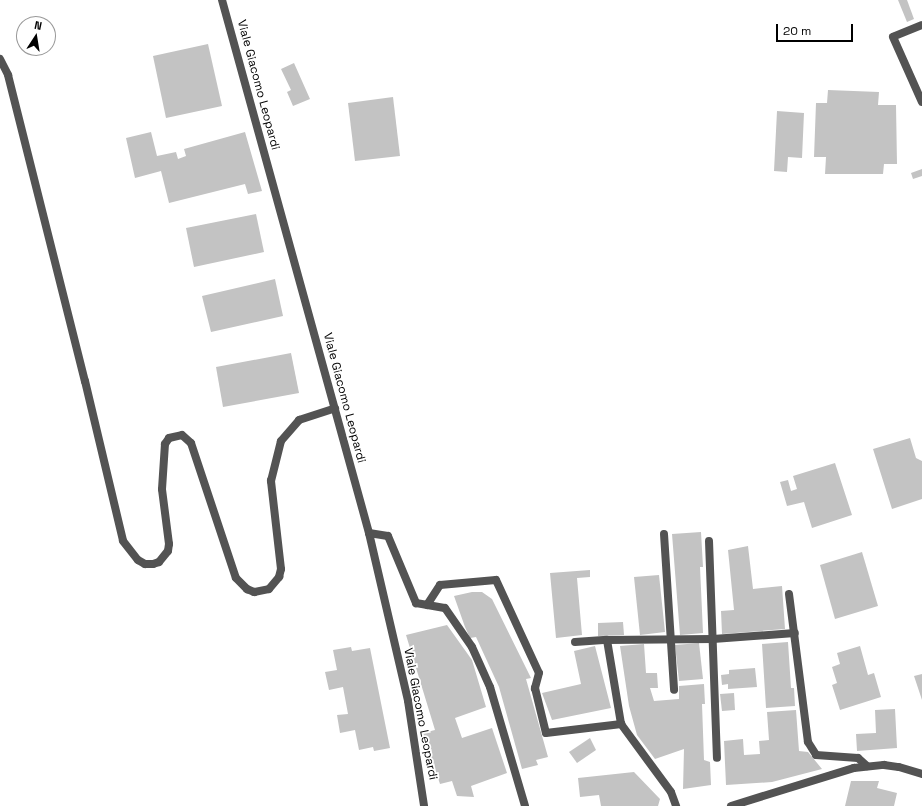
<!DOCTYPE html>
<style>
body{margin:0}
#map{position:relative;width:922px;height:806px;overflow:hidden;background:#fff;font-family:"Space Grotesk",sans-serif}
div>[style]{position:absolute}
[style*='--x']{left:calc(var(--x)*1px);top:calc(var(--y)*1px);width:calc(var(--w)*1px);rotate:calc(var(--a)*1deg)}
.building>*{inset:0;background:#c3c3c3}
.minor>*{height:8px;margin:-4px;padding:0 4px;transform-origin:4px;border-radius:4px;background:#535353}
.tertiary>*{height:8px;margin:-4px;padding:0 4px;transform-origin:4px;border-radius:4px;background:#535353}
span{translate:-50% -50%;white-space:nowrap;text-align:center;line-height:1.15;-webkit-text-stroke:3.5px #fff;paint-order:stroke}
.street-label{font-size:12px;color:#000}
.north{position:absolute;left:16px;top:16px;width:40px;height:40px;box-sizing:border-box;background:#fff;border:1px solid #999;border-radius:50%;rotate:12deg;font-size:11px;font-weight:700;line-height:16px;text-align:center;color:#000}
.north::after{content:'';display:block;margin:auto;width:14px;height:18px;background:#000;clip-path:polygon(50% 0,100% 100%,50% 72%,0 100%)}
.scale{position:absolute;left:776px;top:24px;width:77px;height:18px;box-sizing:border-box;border:2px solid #000;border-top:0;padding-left:5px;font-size:12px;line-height:14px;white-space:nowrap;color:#000;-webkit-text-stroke:3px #fff;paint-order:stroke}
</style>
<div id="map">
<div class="building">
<i style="clip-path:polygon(898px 0,907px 0,914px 19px,907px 22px)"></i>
<i style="clip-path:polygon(208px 44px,222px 106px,166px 118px,153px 56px)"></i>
<i style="clip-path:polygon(294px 63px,310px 99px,293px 106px,287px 92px,291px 90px,281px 69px)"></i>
<i style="clip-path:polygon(828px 90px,879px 92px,878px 105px,896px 105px,897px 164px,884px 164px,883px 174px,825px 174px,826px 157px,814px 157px,816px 103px,827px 103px)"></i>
<i style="clip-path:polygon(393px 97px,400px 156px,355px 161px,348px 103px)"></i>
<i style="clip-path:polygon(777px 111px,804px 113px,802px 158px,788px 157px,787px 172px,774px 171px)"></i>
<i style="clip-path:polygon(151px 132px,157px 156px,176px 152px,178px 159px,186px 156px,184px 149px,245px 132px,262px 191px,248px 194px,245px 184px,169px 203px,161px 171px,135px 178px,126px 138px)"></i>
<i style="clip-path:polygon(922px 169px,922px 176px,913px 179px,911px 173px)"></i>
<i style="clip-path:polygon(256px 214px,264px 252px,194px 267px,186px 228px)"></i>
<i style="clip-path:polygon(275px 279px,283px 316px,211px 332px,202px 296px)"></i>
<i style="clip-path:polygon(291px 353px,299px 393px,223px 407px,216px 367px)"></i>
<i style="clip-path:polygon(910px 438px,916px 458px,922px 461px,922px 499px,892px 509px,873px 449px)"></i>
<i style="clip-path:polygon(835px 463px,852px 515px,812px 528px,804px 502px,787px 506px,780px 482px,788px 480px,791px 491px,797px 489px,793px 476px)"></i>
<i style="clip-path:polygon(701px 532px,703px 567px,700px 567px,703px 633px,680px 635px,672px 534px)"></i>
<i style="clip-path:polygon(748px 546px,753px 589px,782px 586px,785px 629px,722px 634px,721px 611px,734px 610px,728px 550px)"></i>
<i style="clip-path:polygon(862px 552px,878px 606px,835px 619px,820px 565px)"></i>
<i style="clip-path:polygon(590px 570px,590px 577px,577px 578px,582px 635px,556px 638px,550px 573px)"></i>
<i style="clip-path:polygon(659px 575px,665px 632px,640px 635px,634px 577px)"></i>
<i style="clip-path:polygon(472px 592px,482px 592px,492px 599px,531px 678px,526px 679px,548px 757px,536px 760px,538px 765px,522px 769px,499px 687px,476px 637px,470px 638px,465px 627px,454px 596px)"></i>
<i style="clip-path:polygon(623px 622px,624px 635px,598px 636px,598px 623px)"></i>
<i style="clip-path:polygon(447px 625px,472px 660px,486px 707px,455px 718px,462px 738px,492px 728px,507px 773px,471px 786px,474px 797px,457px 796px,452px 781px,440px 784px,423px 733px,435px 730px,406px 635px)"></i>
<i style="clip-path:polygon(788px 642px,791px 688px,794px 688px,795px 706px,766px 708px,762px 644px)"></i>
<i style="clip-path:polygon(699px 643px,703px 679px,679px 681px,675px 645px)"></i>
<i style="clip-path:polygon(644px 644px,646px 673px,657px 673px,658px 688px,650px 688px,654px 701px,679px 699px,679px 686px,704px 684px,705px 704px,702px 704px,704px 760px,710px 762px,711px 785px,683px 789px,684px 749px,655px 759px,637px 735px,629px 706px,620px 646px)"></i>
<i style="clip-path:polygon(595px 646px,611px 708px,552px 720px,542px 693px,581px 684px,574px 651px)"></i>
<i style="clip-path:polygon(860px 646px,868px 675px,874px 673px,881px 697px,840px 710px,832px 685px,837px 683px,832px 667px,840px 664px,837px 653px)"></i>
<i style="clip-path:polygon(351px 647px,352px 651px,370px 648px,390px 748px,374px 751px,373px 747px,359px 750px,355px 730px,340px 733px,337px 715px,348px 714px,343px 687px,329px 690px,325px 672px,337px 670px,333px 650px)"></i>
<i style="clip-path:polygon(755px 668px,757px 687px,728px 689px,728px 684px,722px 685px,721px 675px,729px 674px,729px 670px)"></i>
<i style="clip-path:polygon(922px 674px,922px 700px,914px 676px)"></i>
<i style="clip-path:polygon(734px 693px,735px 710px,722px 711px,720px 694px)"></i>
<i style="clip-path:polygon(895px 709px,897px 748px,857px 751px,856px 734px,876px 733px,875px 710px)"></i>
<i style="clip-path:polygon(796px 710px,799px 751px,808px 752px,822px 769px,772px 782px,726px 785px,724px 741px,743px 739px,744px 755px,760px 754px,759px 741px,769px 740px,767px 712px)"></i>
<i style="clip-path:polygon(590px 738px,596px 750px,577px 763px,569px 752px)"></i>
<i style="clip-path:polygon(634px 772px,660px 799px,658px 806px,601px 806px,599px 795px,580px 797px,578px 778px)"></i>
<i style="clip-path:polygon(851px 781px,879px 781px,877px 788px,897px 793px,894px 806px,845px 806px)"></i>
</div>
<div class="minor">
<i style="--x:222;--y:0;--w:553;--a:74.58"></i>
<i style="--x:369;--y:533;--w:172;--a:76.9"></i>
<i style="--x:408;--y:701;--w:106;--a:81.3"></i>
<i style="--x:922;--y:25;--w:31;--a:158"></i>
<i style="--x:893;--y:37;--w:71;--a:66"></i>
<i style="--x:0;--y:59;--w:18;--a:63"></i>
<i style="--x:8;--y:75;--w:316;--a:75.9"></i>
<i style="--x:85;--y:381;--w:164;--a:76.6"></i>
<i style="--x:123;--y:541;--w:24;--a:52"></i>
<i style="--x:138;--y:560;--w:8;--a:30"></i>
<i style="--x:145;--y:564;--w:8;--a:0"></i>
<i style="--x:153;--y:564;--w:6;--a:-18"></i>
<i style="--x:159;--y:562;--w:14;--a:-51"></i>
<i style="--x:168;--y:551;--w:7;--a:-82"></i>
<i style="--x:169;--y:544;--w:55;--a:-97.3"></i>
<i style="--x:162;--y:489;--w:45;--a:-86.2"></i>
<i style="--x:165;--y:444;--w:7;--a:-56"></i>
<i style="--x:169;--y:438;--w:13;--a:-13"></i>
<i style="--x:182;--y:435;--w:12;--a:42"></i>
<i style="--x:191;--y:443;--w:142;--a:71.6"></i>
<i style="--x:236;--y:578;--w:16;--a:45"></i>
<i style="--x:247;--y:589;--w:8;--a:23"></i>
<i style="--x:254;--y:592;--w:15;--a:-11"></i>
<i style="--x:269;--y:589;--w:16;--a:-50"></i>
<i style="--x:279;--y:577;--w:8;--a:-76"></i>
<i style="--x:281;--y:569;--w:89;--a:-96.5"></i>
<i style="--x:271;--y:481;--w:41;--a:-76"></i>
<i style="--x:281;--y:441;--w:28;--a:-49"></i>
<i style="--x:299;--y:420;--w:38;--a:-18"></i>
<i style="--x:369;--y:533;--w:19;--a:9"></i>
<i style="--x:388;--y:536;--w:73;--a:67.3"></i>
<i style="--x:416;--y:603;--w:29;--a:10"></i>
<i style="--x:445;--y:608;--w:47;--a:55.3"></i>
<i style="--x:472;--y:647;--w:44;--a:65.8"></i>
<i style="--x:490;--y:687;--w:124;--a:73.6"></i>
<i style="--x:664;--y:534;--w:156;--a:86.3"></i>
<i style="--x:709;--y:541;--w:217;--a:87.9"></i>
<i style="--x:789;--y:594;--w:149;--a:82.7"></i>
<i style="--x:808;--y:742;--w:15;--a:58"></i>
<i style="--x:816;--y:755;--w:42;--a:4.1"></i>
<i style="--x:858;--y:758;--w:12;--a:42"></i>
<i style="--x:427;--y:605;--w:24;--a:-57"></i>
<i style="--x:440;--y:585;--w:56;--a:-5.1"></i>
<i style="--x:496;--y:580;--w:102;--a:65.2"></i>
<i style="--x:539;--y:673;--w:16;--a:105"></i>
<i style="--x:535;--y:688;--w:46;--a:76.3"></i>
<i style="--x:546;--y:733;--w:76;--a:-6.8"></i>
<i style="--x:607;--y:640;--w:85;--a:80.5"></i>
<i style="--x:621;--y:724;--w:84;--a:53.7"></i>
<i style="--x:671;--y:792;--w:15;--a:70"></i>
<i style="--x:575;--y:642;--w:32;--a:-4"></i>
<i style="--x:607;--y:640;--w:106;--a:-0.5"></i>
<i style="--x:713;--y:639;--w:82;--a:-4.2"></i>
</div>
<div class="tertiary">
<i style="--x:731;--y:806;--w:129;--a:-17.2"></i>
<i style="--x:854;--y:768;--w:30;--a:-6"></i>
<i style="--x:884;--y:765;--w:15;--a:8"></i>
<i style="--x:899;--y:767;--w:24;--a:17"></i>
</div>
<div class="street-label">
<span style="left:258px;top:85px;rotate:75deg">Viale Giacomo Leopardi</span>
<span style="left:344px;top:398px;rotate:75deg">Viale Giacomo Leopardi</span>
<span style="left:420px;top:714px;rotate:79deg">Viale Giacomo Leopardi</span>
</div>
<div class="north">N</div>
<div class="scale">20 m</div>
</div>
